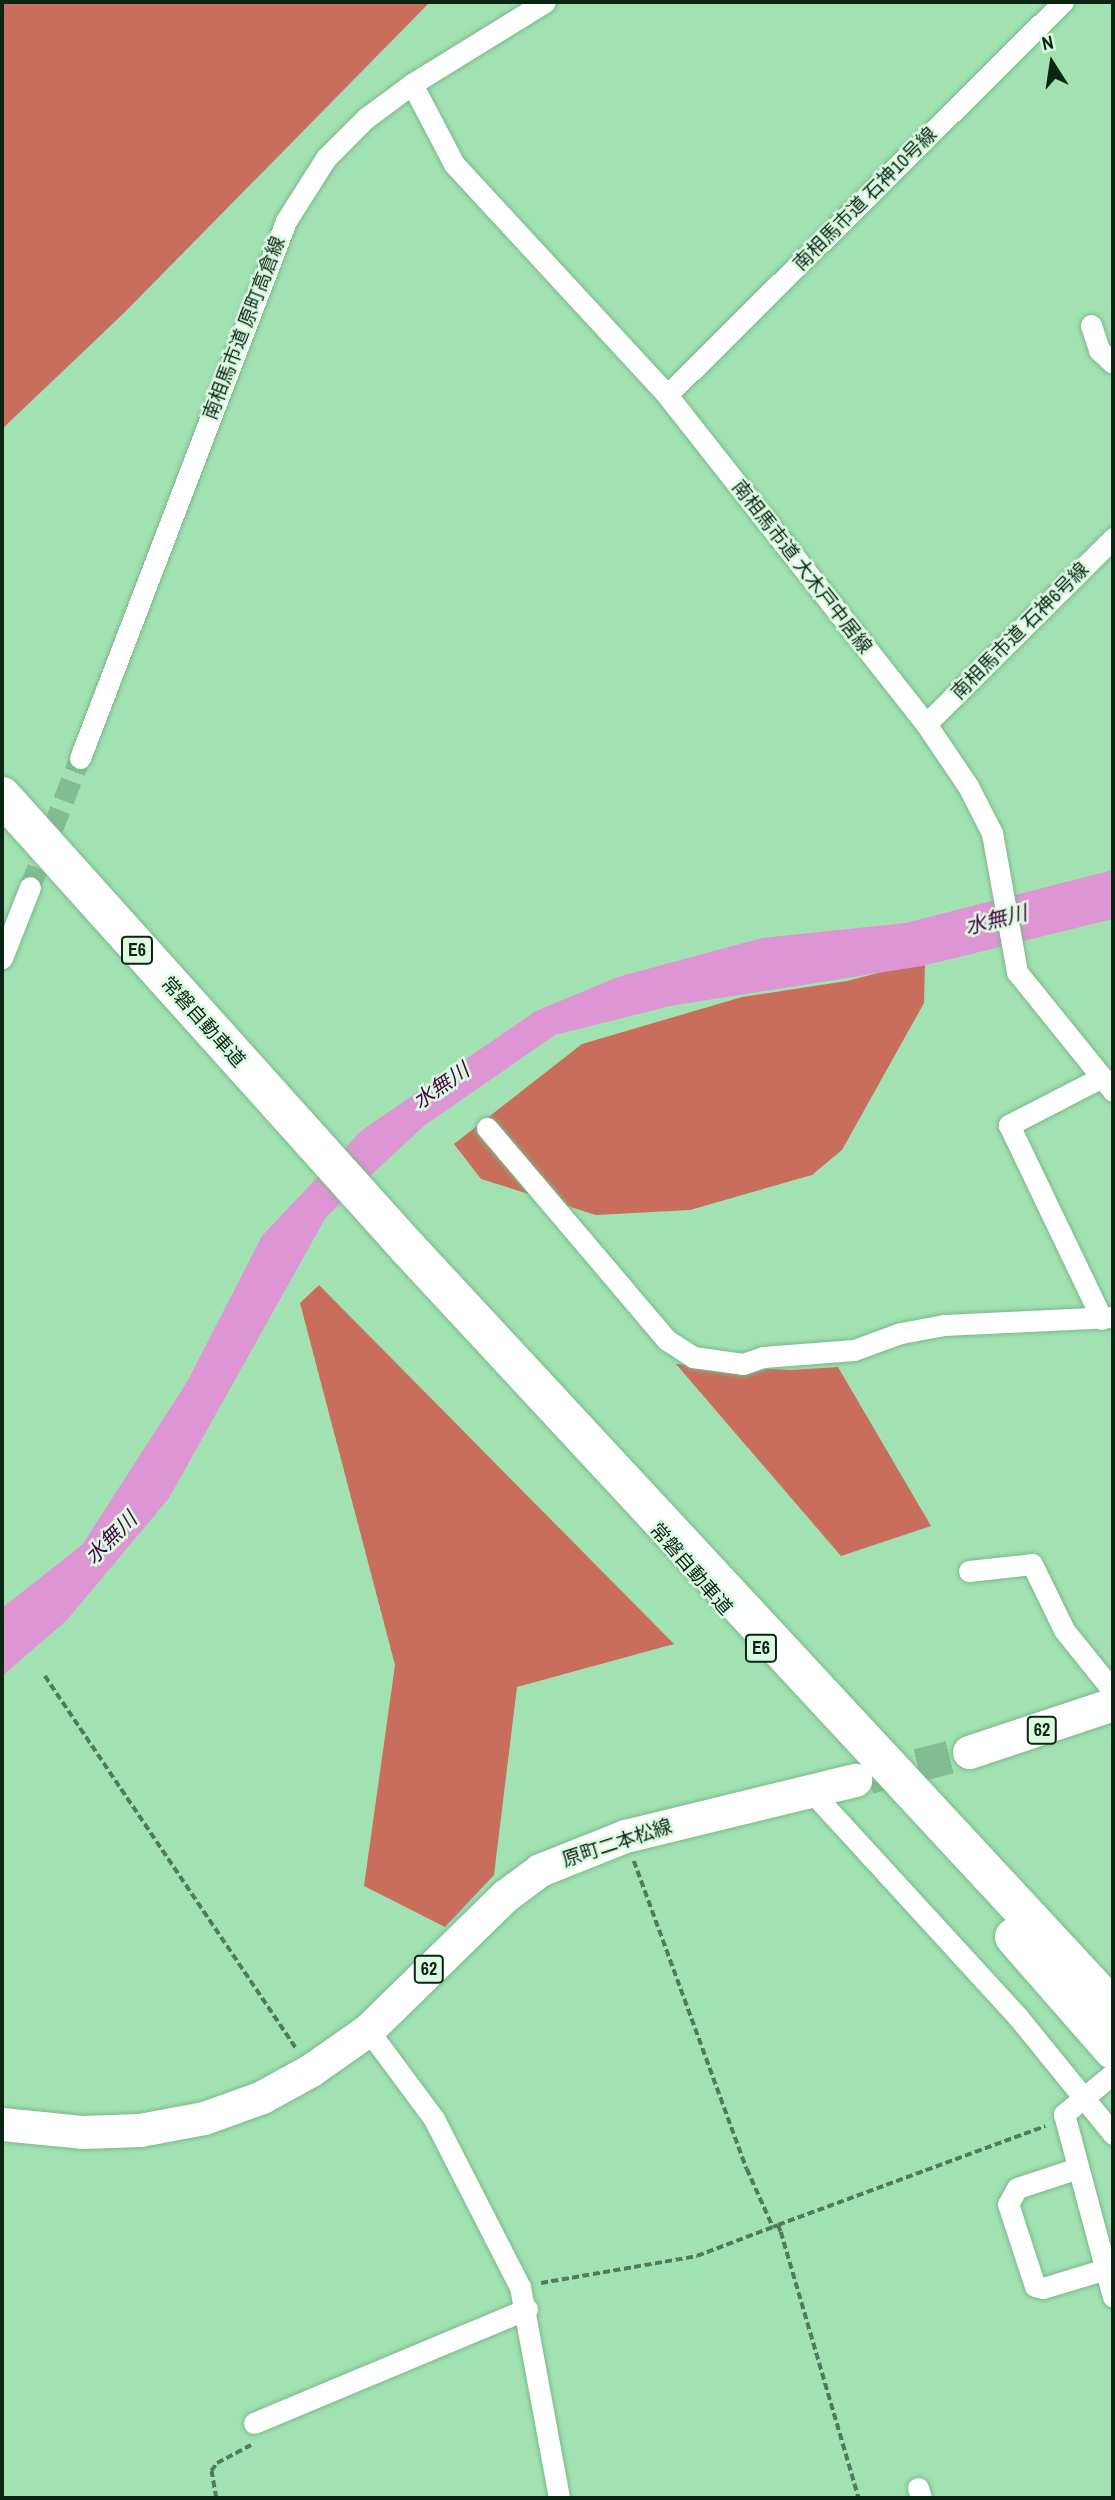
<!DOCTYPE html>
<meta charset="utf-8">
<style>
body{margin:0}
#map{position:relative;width:1115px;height:2500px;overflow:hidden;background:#a2e2b2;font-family:"Archivo Narrow","Noto Sans JP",sans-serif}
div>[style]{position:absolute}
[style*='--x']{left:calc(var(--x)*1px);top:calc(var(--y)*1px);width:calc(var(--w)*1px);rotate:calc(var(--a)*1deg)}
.forest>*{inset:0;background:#c96e5c}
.water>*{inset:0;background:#de95d3}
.minor-tunnel>*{height:21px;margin-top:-10.5px;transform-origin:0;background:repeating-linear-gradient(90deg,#84bc92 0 21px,transparent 0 31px)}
.primary-tunnel>*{height:33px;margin-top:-16.5px;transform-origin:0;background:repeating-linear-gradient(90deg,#84bc92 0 33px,transparent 0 50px)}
.path>*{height:3.5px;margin-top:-1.75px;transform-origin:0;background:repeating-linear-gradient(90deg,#4f7a5b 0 7px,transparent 0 10.5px)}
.roads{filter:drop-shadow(0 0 2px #79b78a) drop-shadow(0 0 2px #79b78a)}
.minor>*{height:21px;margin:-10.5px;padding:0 10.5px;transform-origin:10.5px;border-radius:10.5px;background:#fff}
.primary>*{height:33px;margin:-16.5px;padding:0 16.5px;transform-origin:16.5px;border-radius:16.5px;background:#fff}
.motorway>*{height:38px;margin:-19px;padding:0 19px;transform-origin:19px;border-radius:19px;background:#fff}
span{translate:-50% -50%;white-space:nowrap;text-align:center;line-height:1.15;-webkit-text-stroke:5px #dbfae2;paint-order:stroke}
.shield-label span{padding:2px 5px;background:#dbfae2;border:2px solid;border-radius:5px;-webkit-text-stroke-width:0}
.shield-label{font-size:18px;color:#0b2514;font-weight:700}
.street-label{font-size:19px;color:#0b2514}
.water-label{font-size:21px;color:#490643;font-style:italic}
.frame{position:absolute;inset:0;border:4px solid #0b2514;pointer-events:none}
.north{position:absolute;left:1017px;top:28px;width:70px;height:70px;-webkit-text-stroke:5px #dbfae2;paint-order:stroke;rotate:348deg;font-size:19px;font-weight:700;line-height:28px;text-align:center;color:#0b2514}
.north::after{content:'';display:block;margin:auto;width:24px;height:32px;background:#0b2514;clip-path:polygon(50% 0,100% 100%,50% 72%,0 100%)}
</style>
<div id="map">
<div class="forest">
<i style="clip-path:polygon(2px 2px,430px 2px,124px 313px,2px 429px)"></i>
<i style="clip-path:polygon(925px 961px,924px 1003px,842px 1150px,812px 1175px,690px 1210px,596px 1215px,481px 1179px,454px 1144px,582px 1044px,742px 997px,847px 981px)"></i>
<i style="clip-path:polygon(319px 1285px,674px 1644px,517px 1687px,494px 1875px,445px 1927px,364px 1886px,395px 1665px,300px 1303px)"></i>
<i style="clip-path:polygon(676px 1364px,791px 1370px,838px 1367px,931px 1526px,841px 1556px)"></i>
</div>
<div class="water">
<i style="clip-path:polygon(1113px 870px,1113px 919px,922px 966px,670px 1006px,555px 1035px,425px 1125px,326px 1217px,169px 1498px,67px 1620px,2px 1676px,2px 1608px,82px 1545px,187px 1382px,262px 1236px,361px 1131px,536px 1011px,618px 977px,762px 938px,906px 923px)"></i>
</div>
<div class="minor-tunnel">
<i style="--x:30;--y:887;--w:138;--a:-68.8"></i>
</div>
<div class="primary-tunnel">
<i style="--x:869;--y:1777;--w:103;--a:-14"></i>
</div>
<div class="path">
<i style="--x:45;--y:1676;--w:449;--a:56"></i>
<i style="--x:634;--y:1861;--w:328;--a:69.9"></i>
<i style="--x:747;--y:2169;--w:64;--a:65.9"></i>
<i style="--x:773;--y:2227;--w:5;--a:-22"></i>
<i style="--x:778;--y:2225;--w:8;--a:67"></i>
<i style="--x:781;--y:2232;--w:277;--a:73.7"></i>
<i style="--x:778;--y:2225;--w:285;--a:-20.3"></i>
<i style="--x:541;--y:2283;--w:158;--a:-9.8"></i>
<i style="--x:697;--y:2256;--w:81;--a:-20.9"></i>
<i style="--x:216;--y:2498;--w:27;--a:-100"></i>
<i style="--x:211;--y:2471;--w:10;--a:-53"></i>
<i style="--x:217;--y:2463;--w:41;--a:-27.8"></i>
</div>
<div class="roads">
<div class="minor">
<i style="--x:412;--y:84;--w:90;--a:62.3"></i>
<i style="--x:454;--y:164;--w:314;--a:47.3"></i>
<i style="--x:667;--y:395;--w:419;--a:51.8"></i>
<i style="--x:926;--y:724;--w:75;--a:55.9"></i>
<i style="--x:968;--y:786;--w:53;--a:62.9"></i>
<i style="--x:992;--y:833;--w:141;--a:79.8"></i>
<i style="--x:1017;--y:972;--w:153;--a:51.1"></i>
<i style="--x:1091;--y:325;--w:26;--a:72"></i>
<i style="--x:1099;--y:350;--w:19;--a:43"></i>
<i style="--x:667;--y:395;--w:558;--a:-44.78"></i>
<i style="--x:926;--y:724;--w:264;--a:-44.8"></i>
<i style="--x:80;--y:758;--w:575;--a:-69.01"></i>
<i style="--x:286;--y:221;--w:75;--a:-57.6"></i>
<i style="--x:326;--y:158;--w:57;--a:-45"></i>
<i style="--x:366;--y:118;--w:57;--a:-36.5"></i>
<i style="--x:412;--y:84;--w:156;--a:-31.7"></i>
<i style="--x:2;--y:958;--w:76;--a:-68.5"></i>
<i style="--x:1102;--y:1077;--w:105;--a:152.7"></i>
<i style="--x:1009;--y:1125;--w:215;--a:64.4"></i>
<i style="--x:487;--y:1128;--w:278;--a:49.7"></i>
<i style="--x:667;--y:1340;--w:31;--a:33"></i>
<i style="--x:693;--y:1357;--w:50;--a:8"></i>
<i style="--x:743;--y:1364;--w:21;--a:-19"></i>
<i style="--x:763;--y:1357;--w:91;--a:-4.4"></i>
<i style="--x:854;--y:1350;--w:50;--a:-19.9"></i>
<i style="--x:901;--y:1333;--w:44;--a:-10.5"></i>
<i style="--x:944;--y:1325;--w:169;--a:-2.7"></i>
<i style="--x:969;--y:1571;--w:63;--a:-6.3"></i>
<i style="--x:1032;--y:1564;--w:73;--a:64.1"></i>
<i style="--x:1064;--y:1630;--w:78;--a:51.2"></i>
<i style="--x:811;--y:1791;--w:306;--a:47.5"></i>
<i style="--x:1018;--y:2017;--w:151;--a:50.9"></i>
<i style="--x:368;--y:2030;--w:111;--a:53.4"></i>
<i style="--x:434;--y:2119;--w:189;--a:62.9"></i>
<i style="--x:520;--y:2287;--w:215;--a:79.5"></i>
<i style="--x:1110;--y:2076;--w:60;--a:140.4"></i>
<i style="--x:1064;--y:2114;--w:189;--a:75"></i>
<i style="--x:1078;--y:2168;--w:64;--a:161.8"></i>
<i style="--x:1017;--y:2188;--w:18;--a:119"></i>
<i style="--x:1008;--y:2204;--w:86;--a:71.8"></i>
<i style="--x:1035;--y:2286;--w:8;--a:14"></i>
<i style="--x:1043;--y:2288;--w:66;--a:-16.8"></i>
<i style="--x:254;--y:2423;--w:296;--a:-22.7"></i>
<i style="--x:918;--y:2488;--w:10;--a:73"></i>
</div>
<div class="primary">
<i style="--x:969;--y:1752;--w:152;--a:-18.4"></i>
<i style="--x:2;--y:2124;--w:80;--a:5.7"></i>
<i style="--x:82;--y:2132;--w:58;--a:-2"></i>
<i style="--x:140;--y:2130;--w:65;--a:-10.6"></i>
<i style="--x:204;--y:2118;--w:62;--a:-19.9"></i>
<i style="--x:262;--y:2097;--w:56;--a:-28.9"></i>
<i style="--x:311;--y:2070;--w:70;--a:-35.1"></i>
<i style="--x:368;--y:2030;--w:192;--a:-44.4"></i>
<i style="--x:505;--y:1896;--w:44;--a:-36.6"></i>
<i style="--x:540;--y:1870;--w:92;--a:-21.8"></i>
<i style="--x:625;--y:1836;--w:237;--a:-13.7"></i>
</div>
<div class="motorway">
<i style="--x:2;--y:796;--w:606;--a:48.08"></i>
<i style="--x:407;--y:1247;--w:1038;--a:47.15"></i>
<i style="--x:1014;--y:1937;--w:150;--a:48.8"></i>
</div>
</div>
<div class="shield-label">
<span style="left:137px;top:950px">E6</span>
<span style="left:761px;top:1648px">E6</span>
<span style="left:1042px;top:1730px">62</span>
<span style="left:429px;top:1969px">62</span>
</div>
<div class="street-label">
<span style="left:865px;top:199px;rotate:-45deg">南相馬市道 石神10号線</span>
<span style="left:244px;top:328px;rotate:-69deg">南相馬市道 原町高倉線</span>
<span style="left:802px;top:567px;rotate:52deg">南相馬市道 大木戸中居線</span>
<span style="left:1020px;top:631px;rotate:-45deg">南相馬市道 石神6号線</span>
<span style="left:203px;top:1022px;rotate:48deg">常磐自動車道</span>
<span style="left:691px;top:1569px;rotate:49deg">常磐自動車道</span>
<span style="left:617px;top:1843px;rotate:-18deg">原町二本松線</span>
</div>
<div class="water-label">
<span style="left:996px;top:920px;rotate:-14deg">水無川</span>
<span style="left:441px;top:1086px;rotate:-35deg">水無川</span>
<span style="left:111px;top:1538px;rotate:-45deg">水無川</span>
</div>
<div class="frame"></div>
<div class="north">N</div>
</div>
